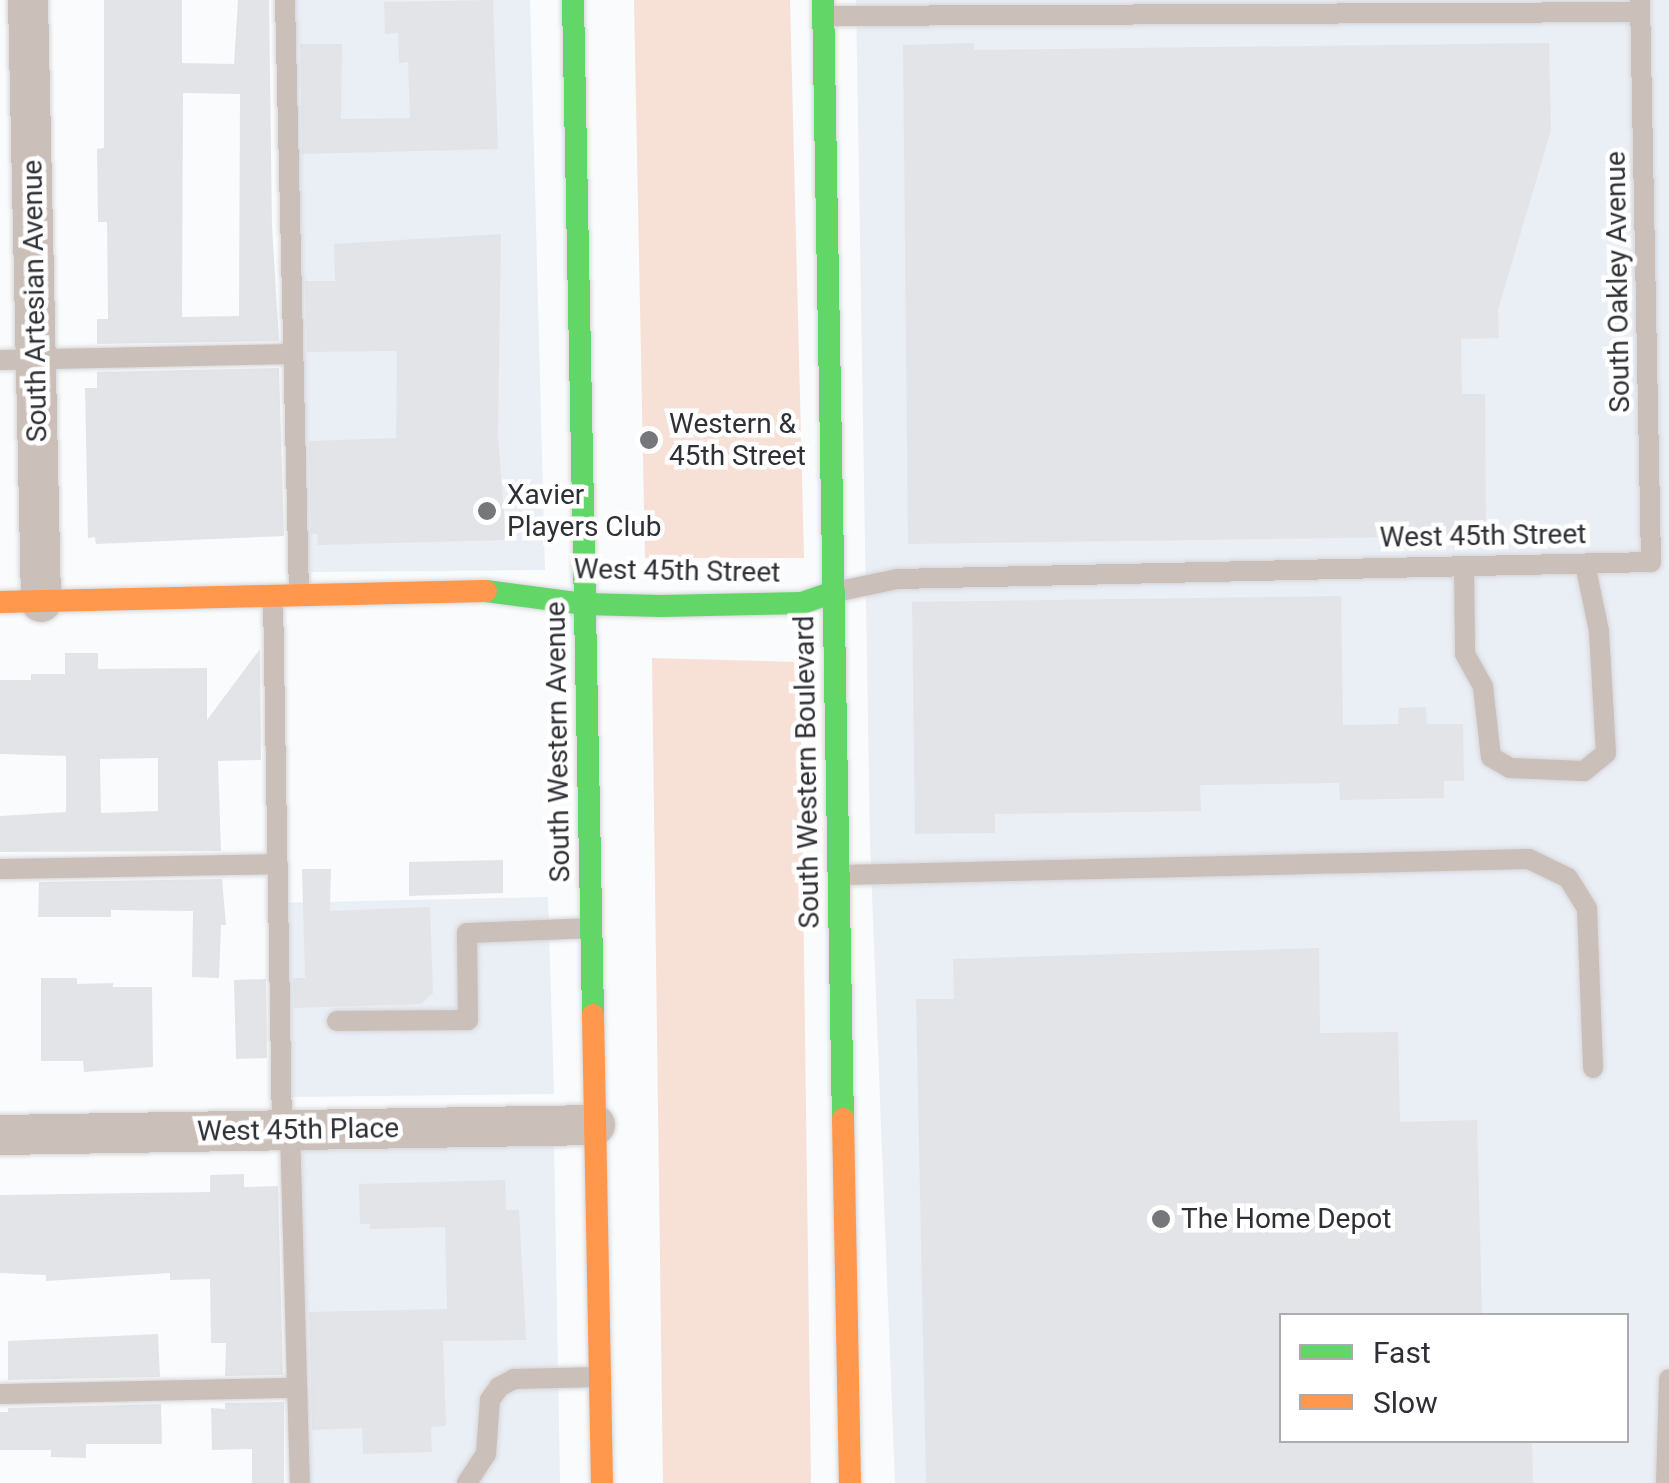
<!DOCTYPE html>
<style>
body{margin:0}
#map{position:relative;width:1669px;height:1483px;overflow:hidden;background:#fafbfc;font-family:Roboto,sans-serif}
div>[style]{position:absolute}
[style*='--x']{left:calc(var(--x)*1px);top:calc(var(--y)*1px);width:calc(var(--w)*1px);rotate:calc(var(--a)*1deg)}
.built>*{inset:0;background:#eaeef5}
.green>*{inset:0;background:#f7e0d6}
.building>*{inset:0;background:#e3e4e8}
.roads{filter:drop-shadow(0 0 2px #d5d6d8) drop-shadow(0 0 2px #d5d6d8)}
.lane>*{height:20px;margin:-10px;padding:0 10px;transform-origin:10px;border-radius:10px;background:#cbbfb9}
.street>*{height:40px;margin:-20px;padding:0 20px;transform-origin:20px;border-radius:20px;background:#cbbfb9}
.fast>*{height:22px;margin:-11px;padding:0 11px;transform-origin:11px;border-radius:11px;background:#63d668}
.slow>*{height:22px;margin:-11px;padding:0 11px;transform-origin:11px;border-radius:11px;background:#ff974d}
.dots>*{width:28px;height:28px;translate:-50% -50%;box-sizing:border-box;border:5px solid #fff;border-radius:50%}
span{translate:-50% -50%;white-space:nowrap;text-align:center;line-height:1.15;-webkit-text-stroke:9px #fff;paint-order:stroke}
.street-label{font-size:28px;color:#2e3036}
.poi-label{font-size:28px;color:#2e3036}
.left{translate:0 -50%;text-align:left}
.legend{position:absolute;left:1279px;top:1313px;width:350px;height:130px;box-sizing:border-box;background:#fff;border:2px solid #abacaf;margin:0;padding:12px 18px;list-style:none;font-size:30px;color:#2e3036}
.legend li{display:flex;align-items:center;gap:20px;height:50px}
.legend b{width:50px;border:2px solid #abacaf}
</style>
<div id="map">
<div class="built">
<i style="clip-path:polygon(285px 0,530px 0,545px 570px,299px 572px)"></i>
<i style="clip-path:polygon(evenodd,856px 0,1669px 0,1669px 1483px,895px 1483px,870px 843px,856px 0,1282px 1316px,1626px 1316px,1626px 1440px,1282px 1440px,1282px 1316px)"></i>
<i style="clip-path:polygon(548px 897px,554px 1094px,282px 1097px,278px 903px)"></i>
<i style="clip-path:polygon(554px 1145px,560px 1483px,300px 1483px,290px 1149px)"></i>
</div>
<div class="green">
<i style="clip-path:polygon(634px 0,790px 0,804px 558px,645px 558px)"></i>
<i style="clip-path:polygon(652px 658px,800px 662px,811px 1483px,663px 1483px)"></i>
</div>
<div class="building">
<i style="clip-path:polygon(evenodd,104px 0,182px 0,182px 63px,234px 64px,238px 0,269px 0,272px 226px,279px 341px,97px 344px,97px 319px,108px 319px,107px 222px,98px 222px,97px 149px,104px 148px,104px 0,183px 93px,240px 94px,239px 316px,182px 317px,183px 93px)"></i>
<i style="clip-path:polygon(493px 0,498px 149px,302px 154px,300px 44px,342px 44px,341px 119px,410px 118px,408px 62px,399px 63px,398px 33px,385px 34px,384px 2px)"></i>
<i style="clip-path:polygon(974px 43px,974px 50px,1549px 43px,1551px 130px,1498px 310px,1499px 338px,1461px 339px,1462px 394px,1485px 394px,1486px 536px,908px 544px,903px 45px)"></i>
<i style="clip-path:polygon(501px 234px,498px 434px,506px 540px,318px 545px,317px 534px,311px 534px,309px 441px,396px 438px,397px 351px,307px 352px,305px 281px,335px 281px,334px 244px)"></i>
<i style="clip-path:polygon(279px 368px,284px 536px,96px 544px,95px 537px,88px 538px,85px 388px,97px 388px,97px 372px)"></i>
<i style="clip-path:polygon(1341px 596px,1343px 725px,1398px 724px,1399px 708px,1426px 707px,1427px 724px,1463px 724px,1464px 781px,1444px 781px,1444px 798px,1340px 800px,1339px 783px,1200px 785px,1201px 811px,995px 814px,995px 833px,915px 834px,912px 602px)"></i>
<i style="clip-path:polygon(evenodd,260px 649px,261px 760px,218px 761px,221px 851px,0 852px,0 816px,66px 812px,66px 756px,0 754px,0 680px,31px 680px,31px 674px,65px 674px,65px 653px,98px 653px,98px 669px,207px 668px,207px 720px,260px 649px,158px 758px,158px 811px,101px 813px,100px 759px,158px 758px)"></i>
<i style="clip-path:polygon(503px 860px,503px 893px,409px 896px,409px 862px)"></i>
<i style="clip-path:polygon(302px 869px,331px 869px,330px 911px,430px 907px,433px 993px,421px 1004px,294px 1008px,293px 978px,305px 978px)"></i>
<i style="clip-path:polygon(222px 879px,226px 925px,221px 925px,219px 978px,192px 977px,193px 911px,111px 910px,111px 917px,38px 917px,39px 882px)"></i>
<i style="clip-path:polygon(1319px 948px,1320px 1033px,1398px 1032px,1400px 1122px,1477px 1120px,1482px 1316px,1282px 1316px,1282px 1440px,1532px 1441px,1533px 1483px,926px 1483px,916px 999px,954px 999px,953px 959px)"></i>
<i style="clip-path:polygon(41px 978px,77px 978px,77px 984px,113px 983px,113px 987px,152px 987px,153px 1067px,84px 1072px,83px 1061px,41px 1061px)"></i>
<i style="clip-path:polygon(266px 979px,267px 1058px,236px 1059px,234px 980px)"></i>
<i style="clip-path:polygon(244px 1174px,244px 1187px,278px 1186px,283px 1375px,225px 1376px,226px 1343px,211px 1343px,210px 1279px,170px 1280px,170px 1273px,46px 1281px,46px 1275px,0 1273px,0 1195px,210px 1192px,210px 1175px)"></i>
<i style="clip-path:polygon(505px 1180px,506px 1210px,519px 1210px,526px 1340px,443px 1341px,446px 1426px,431px 1427px,432px 1452px,363px 1454px,362px 1428px,312px 1430px,309px 1312px,447px 1309px,445px 1227px,370px 1229px,370px 1224px,360px 1224px,359px 1184px)"></i>
<i style="clip-path:polygon(158px 1334px,160px 1377px,8px 1380px,8px 1341px)"></i>
<i style="clip-path:polygon(284px 1402px,284px 1483px,252px 1483px,252px 1449px,212px 1450px,211px 1408px,225px 1409px,225px 1403px)"></i>
<i style="clip-path:polygon(161px 1404px,162px 1444px,86px 1444px,86px 1458px,51px 1457px,51px 1450px,0 1450px,0 1412px,8px 1412px,8px 1408px)"></i>
</div>
<div class="roads">
<div class="lane">
<i style="--x:285;--y:0;--w:593;--a:88.65"></i>
<i style="--x:827;--y:16;--w:813;--a:-0.28"></i>
<i style="--x:0;--y:360;--w:293;--a:-1.2"></i>
<i style="--x:1464;--y:566;--w:88;--a:89.3"></i>
<i style="--x:1465;--y:654;--w:38;--a:61"></i>
<i style="--x:1483;--y:687;--w:70;--a:83.5"></i>
<i style="--x:1491;--y:757;--w:22;--a:30"></i>
<i style="--x:1510;--y:768;--w:74;--a:2.3"></i>
<i style="--x:1584;--y:771;--w:28;--a:-39"></i>
<i style="--x:1606;--y:753;--w:122;--a:-93.3"></i>
<i style="--x:1599;--y:631;--w:68;--a:-101.8"></i>
<i style="--x:836;--y:592;--w:62;--a:-12"></i>
<i style="--x:897;--y:579;--w:754;--a:-1.29"></i>
<i style="--x:1651;--y:562;--w:562;--a:-91.12"></i>
<i style="--x:273;--y:597;--w:533;--a:89.03"></i>
<i style="--x:0;--y:869;--w:278;--a:-1"></i>
<i style="--x:841;--y:875;--w:688;--a:-1.33"></i>
<i style="--x:1529;--y:859;--w:43;--a:26"></i>
<i style="--x:1568;--y:878;--w:36;--a:58"></i>
<i style="--x:1587;--y:909;--w:159;--a:87.8"></i>
<i style="--x:337;--y:1021;--w:131;--a:-0.4"></i>
<i style="--x:468;--y:1020;--w:87;--a:-90.7"></i>
<i style="--x:467;--y:933;--w:122;--a:-2.3"></i>
<i style="--x:290;--y:1130;--w:353;--a:88.4"></i>
<i style="--x:0;--y:1394;--w:297;--a:-1.2"></i>
<i style="--x:467;--y:1483;--w:35;--a:-57"></i>
<i style="--x:486;--y:1454;--w:54;--a:-85.8"></i>
<i style="--x:490;--y:1400;--w:16;--a:-55"></i>
<i style="--x:499;--y:1387;--w:17;--a:-28"></i>
<i style="--x:514;--y:1379;--w:86;--a:-1.3"></i>
<i style="--x:1666;--y:1483;--w:104;--a:-88.3"></i>
</div>
<div class="street">
<i style="--x:28;--y:0;--w:602;--a:88.76"></i>
<i style="--x:0;--y:1135;--w:595;--a:-0.96"></i>
</div>
<div class="fast">
<i style="--x:573;--y:0;--w:1015;--a:88.87"></i>
<i style="--x:823;--y:0;--w:1119;--a:88.98"></i>
<i style="--x:486;--y:591;--w:100;--a:7.5"></i>
<i style="--x:585;--y:604;--w:76;--a:1.5"></i>
<i style="--x:661;--y:606;--w:141;--a:-1.2"></i>
<i style="--x:802;--y:603;--w:34;--a:-19"></i>
</div>
<div class="slow">
<i style="--x:0;--y:602;--w:486;--a:-1.3"></i>
<i style="--x:593;--y:1015;--w:468;--a:88.9"></i>
<i style="--x:843;--y:1119;--w:364;--a:88.9"></i>
</div>
</div>
<div class="dots">
<i style="left:649px;top:440px;background:#75777b"></i>
<i style="left:487px;top:511px;background:#75777b"></i>
<i style="left:1161px;top:1219px;background:#75777b"></i>
</div>
<div class="street-label">
<span style="left:1618px;top:282px;rotate:-91deg">South Oakley Avenue</span>
<span style="left:35px;top:301px;rotate:-91deg">South Artesian Avenue</span>
<span style="left:1483px;top:536px;rotate:-1deg">West 45th Street</span>
<span style="left:677px;top:571px;rotate:1deg">West 45th Street</span>
<span style="left:558px;top:742px;rotate:-91deg">South Western Avenue</span>
<span style="left:807px;top:772px;rotate:-91deg">South Western Boulevard</span>
<span style="left:298px;top:1130px;rotate:-1deg">West 45th Place</span>
</div>
<div class="poi-label">
<span class="left" style="left:669px;top:440px">Western &amp;<br>45th Street</span>
<span class="left" style="left:507px;top:511px">Xavier<br>Players Club</span>
<span class="left" style="left:1181px;top:1219px">The Home Depot</span>
</div>
<ul class="legend">
<li><b style="height:12px;background:#63d668"></b>Fast</li>
<li><b style="height:12px;background:#ff974d"></b>Slow</li>
</ul>
</div>
